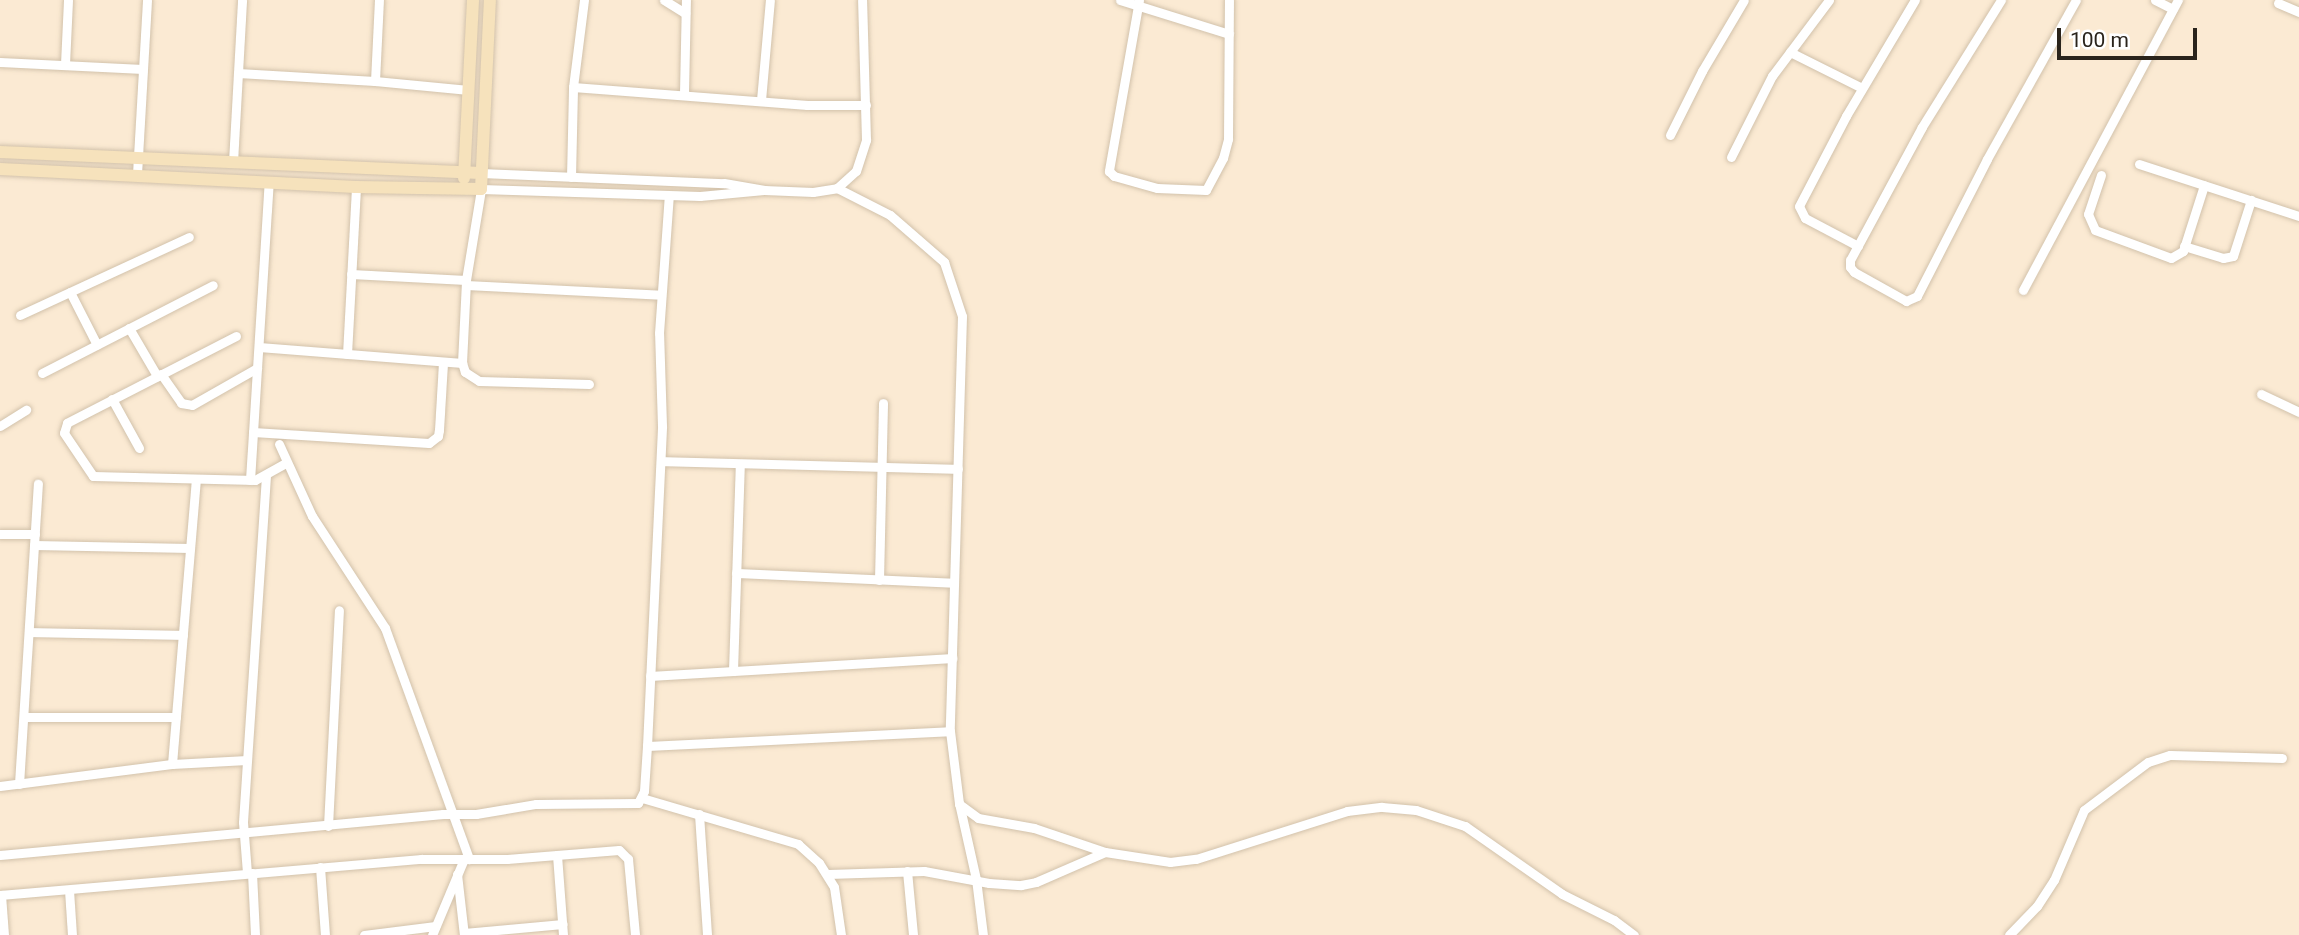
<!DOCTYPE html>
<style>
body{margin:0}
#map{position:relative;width:2299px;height:935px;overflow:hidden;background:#fbead3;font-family:Roboto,sans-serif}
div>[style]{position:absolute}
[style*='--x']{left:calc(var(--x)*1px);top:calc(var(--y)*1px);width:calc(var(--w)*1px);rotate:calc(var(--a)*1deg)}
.roads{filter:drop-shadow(0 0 2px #d2c2ab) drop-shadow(0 0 2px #d2c2ab)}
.street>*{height:9px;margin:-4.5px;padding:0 4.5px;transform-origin:4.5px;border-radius:4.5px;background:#fff}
.secondary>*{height:12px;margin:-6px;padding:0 6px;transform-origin:6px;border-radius:6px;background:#f6e2bc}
span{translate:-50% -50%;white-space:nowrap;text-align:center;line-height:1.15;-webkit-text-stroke:6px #fff;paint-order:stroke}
.scale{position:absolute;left:2057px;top:28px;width:140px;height:32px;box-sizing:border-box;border:4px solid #2a241c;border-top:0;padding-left:9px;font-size:21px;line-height:24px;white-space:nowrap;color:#2a241c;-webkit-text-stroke:5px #fff;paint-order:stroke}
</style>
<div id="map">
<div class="roads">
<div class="street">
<i style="--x:664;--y:0;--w:25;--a:32"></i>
<i style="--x:1120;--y:0;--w:114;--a:17.3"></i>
<i style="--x:1139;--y:0;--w:174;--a:100"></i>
<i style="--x:1109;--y:171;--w:7;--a:45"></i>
<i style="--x:1114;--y:176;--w:45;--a:15.6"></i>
<i style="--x:1157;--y:188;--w:49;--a:2.3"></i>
<i style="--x:1206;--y:190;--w:36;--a:-62"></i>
<i style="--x:1223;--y:158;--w:20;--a:-75"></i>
<i style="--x:1228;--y:139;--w:139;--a:-89.6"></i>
<i style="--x:2001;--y:0;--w:150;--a:121.9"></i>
<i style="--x:1922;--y:127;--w:151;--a:118.4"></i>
<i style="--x:1850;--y:260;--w:7;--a:90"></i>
<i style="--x:1850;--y:267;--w:6;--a:51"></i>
<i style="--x:1854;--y:272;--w:60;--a:29.1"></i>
<i style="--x:1906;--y:301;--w:12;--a:-24"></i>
<i style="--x:1917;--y:296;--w:154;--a:-62.9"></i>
<i style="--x:1987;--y:159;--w:182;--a:-60.8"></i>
<i style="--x:2155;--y:0;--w:20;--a:27"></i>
<i style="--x:2278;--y:3;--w:23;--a:23"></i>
<i style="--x:1790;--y:52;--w:80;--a:26.6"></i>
<i style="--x:0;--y:62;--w:143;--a:2.8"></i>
<i style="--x:65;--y:64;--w:64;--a:-87.3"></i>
<i style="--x:238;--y:73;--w:137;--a:3.3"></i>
<i style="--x:375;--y:81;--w:94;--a:5.5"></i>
<i style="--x:375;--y:81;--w:81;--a:-87.2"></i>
<i style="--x:573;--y:87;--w:235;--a:4.4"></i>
<i style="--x:807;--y:105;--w:59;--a:0"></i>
<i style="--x:684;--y:93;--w:93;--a:-88.8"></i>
<i style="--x:761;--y:100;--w:100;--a:-84.9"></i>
<i style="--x:1670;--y:135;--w:72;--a:-63.4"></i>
<i style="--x:1702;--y:71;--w:82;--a:-59.4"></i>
<i style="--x:1731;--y:157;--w:91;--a:-63.2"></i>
<i style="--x:1772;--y:76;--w:95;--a:-53.1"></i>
<i style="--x:233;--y:162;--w:162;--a:-86.8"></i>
<i style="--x:2139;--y:164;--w:168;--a:18"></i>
<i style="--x:481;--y:173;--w:243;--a:2.4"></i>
<i style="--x:724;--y:183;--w:41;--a:9.9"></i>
<i style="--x:764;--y:190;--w:49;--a:2.3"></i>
<i style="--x:813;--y:192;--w:24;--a:-9"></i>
<i style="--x:837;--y:188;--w:25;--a:-42"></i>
<i style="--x:856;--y:171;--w:33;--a:-72"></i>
<i style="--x:866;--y:140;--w:140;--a:-91.6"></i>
<i style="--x:137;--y:174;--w:174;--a:-86.7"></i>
<i style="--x:2101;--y:175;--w:41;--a:108.4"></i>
<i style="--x:2088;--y:214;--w:17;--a:66"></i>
<i style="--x:2095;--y:230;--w:81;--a:20.2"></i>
<i style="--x:2171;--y:258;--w:14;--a:-30"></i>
<i style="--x:2183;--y:251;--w:69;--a:-72.3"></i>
<i style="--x:571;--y:177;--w:90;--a:-88.7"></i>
<i style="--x:573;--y:87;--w:88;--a:-82.8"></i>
<i style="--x:837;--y:188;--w:59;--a:27"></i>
<i style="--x:890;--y:215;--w:72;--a:41"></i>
<i style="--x:944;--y:262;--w:57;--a:71.6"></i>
<i style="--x:962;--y:316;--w:415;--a:91.7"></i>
<i style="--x:950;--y:731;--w:73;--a:82.9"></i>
<i style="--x:959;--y:803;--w:78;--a:77.4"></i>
<i style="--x:976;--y:879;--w:56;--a:82.9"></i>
<i style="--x:1858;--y:246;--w:60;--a:-152.2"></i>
<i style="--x:1805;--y:218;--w:13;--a:-117"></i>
<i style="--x:1799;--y:206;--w:102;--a:-62.4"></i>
<i style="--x:1846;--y:116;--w:135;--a:-59.3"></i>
<i style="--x:2184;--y:246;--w:41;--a:17.1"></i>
<i style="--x:2223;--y:258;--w:10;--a:-11"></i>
<i style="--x:2233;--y:256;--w:59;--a:-72.2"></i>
<i style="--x:351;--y:274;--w:115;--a:3"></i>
<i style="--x:466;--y:285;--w:195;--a:2.9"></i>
<i style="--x:2023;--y:290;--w:329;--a:-61.9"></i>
<i style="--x:70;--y:292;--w:59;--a:63"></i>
<i style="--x:20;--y:315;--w:186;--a:-24.8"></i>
<i style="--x:129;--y:328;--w:56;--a:59.7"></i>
<i style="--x:236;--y:336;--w:190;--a:152.8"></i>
<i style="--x:67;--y:423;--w:10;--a:107"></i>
<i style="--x:64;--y:433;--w:52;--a:56"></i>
<i style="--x:93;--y:476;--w:162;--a:1.4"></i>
<i style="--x:255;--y:480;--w:35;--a:-29"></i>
<i style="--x:259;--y:347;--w:204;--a:4.5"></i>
<i style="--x:347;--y:354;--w:167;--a:-86.9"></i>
<i style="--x:42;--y:373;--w:192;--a:-27.2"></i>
<i style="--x:161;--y:374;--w:35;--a:55"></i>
<i style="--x:181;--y:403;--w:11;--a:10"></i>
<i style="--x:192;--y:405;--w:75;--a:-29.6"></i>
<i style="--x:589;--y:384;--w:110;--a:-178.4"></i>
<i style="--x:479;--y:381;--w:17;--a:-147"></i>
<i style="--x:465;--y:372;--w:9;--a:-108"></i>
<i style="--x:462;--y:363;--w:83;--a:-87.2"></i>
<i style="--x:466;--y:280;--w:92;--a:-80.6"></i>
<i style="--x:481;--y:189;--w:219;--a:1.8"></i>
<i style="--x:700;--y:196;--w:64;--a:-5.4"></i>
<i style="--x:2261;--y:394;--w:42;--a:25.3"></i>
<i style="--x:112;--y:399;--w:56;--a:61.1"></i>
<i style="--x:0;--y:426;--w:31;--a:-32"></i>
<i style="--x:253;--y:432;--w:176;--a:3.6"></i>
<i style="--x:429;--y:443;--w:11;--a:-38"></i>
<i style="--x:438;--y:436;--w:6;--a:-81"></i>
<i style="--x:439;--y:430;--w:68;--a:-86.6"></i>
<i style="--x:279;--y:444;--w:79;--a:65.4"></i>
<i style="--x:312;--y:516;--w:134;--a:56.9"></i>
<i style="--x:385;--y:628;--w:246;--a:70"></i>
<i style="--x:661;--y:461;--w:297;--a:1.5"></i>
<i style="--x:250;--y:480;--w:299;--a:-86.4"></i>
<i style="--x:0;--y:534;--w:35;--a:0"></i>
<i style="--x:34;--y:545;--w:156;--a:1.1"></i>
<i style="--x:736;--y:573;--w:218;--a:2.6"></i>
<i style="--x:879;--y:580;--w:177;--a:-88.7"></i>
<i style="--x:30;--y:632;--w:153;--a:1.1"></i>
<i style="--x:733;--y:671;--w:207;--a:-88.1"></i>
<i style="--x:650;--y:676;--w:303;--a:-3.4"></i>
<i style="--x:24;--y:717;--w:152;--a:0"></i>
<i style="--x:647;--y:746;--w:303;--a:-2.8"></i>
<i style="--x:172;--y:764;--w:285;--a:-85.2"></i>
<i style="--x:19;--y:784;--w:301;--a:-86.4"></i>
<i style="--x:0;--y:786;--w:173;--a:-7.3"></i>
<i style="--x:172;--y:764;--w:75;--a:-3.1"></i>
<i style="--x:642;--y:798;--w:163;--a:16.4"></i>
<i style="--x:798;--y:844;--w:28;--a:42"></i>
<i style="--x:819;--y:863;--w:28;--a:58"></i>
<i style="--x:834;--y:887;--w:49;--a:81.7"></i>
<i style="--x:959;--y:804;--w:24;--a:36"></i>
<i style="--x:978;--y:818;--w:57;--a:10.1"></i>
<i style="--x:1034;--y:828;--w:75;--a:18.7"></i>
<i style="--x:1105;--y:852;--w:66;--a:8.7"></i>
<i style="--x:1170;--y:862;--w:26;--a:-7"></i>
<i style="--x:1196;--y:859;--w:158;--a:-17.6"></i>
<i style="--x:1347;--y:811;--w:35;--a:-7"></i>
<i style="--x:1382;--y:807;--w:34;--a:5"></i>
<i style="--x:1416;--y:810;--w:52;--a:18.1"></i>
<i style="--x:1465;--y:826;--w:118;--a:35"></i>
<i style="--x:1562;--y:894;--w:58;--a:26.6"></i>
<i style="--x:1614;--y:920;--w:25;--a:37"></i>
<i style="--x:699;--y:814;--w:121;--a:86.2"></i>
<i style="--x:328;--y:826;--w:216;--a:-87.1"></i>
<i style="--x:0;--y:855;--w:445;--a:-5.3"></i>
<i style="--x:443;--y:814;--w:33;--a:0"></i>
<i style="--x:476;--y:814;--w:61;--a:-9.5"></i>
<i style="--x:536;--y:804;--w:102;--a:-0.6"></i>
<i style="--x:638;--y:803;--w:13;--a:-63"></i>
<i style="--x:644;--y:791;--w:45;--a:-86.2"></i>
<i style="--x:647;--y:746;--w:320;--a:-87.3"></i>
<i style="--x:662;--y:426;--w:93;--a:-91.8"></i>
<i style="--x:659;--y:333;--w:138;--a:-85.9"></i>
<i style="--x:557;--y:855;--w:80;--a:85.7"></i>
<i style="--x:320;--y:867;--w:68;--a:85.8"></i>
<i style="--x:907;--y:871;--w:64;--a:84.6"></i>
<i style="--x:247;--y:873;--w:51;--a:-94.5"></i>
<i style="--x:243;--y:822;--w:346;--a:-86.2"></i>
<i style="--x:252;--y:873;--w:62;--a:87.2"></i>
<i style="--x:457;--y:874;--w:61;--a:83.5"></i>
<i style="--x:828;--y:874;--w:96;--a:-1.8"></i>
<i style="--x:924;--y:871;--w:66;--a:10.5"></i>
<i style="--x:989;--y:883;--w:32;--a:4"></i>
<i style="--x:1021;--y:885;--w:15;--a:-11"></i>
<i style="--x:1036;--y:882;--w:75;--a:-23.5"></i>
<i style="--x:69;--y:890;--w:45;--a:86.2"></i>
<i style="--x:0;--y:895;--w:423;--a:-4.9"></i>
<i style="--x:421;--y:859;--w:86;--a:0"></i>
<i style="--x:507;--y:859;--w:112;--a:-4.6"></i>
<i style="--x:619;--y:850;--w:13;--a:45"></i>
<i style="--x:628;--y:859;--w:76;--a:84.7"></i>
<i style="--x:1;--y:895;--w:40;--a:85.7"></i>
<i style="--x:464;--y:933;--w:99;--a:-5.2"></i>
<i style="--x:364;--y:935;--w:72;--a:-7.2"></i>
<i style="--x:432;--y:935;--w:82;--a:-67.2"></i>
<i style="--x:2009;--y:935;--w:40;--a:-46"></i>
<i style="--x:2037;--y:906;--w:31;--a:-57"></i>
<i style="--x:2054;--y:880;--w:76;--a:-66.8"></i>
<i style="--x:2084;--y:810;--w:80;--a:-36.9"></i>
<i style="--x:2148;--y:762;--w:23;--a:-18"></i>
<i style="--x:2170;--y:755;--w:112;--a:1.5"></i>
</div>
<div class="secondary">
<i style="--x:0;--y:152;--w:481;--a:2.5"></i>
<i style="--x:0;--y:169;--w:356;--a:2.9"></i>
<i style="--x:356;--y:187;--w:125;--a:0.9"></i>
<i style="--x:481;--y:189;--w:189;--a:-87.3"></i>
<i style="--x:464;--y:178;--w:178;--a:-87.1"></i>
</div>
</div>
<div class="scale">100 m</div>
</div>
